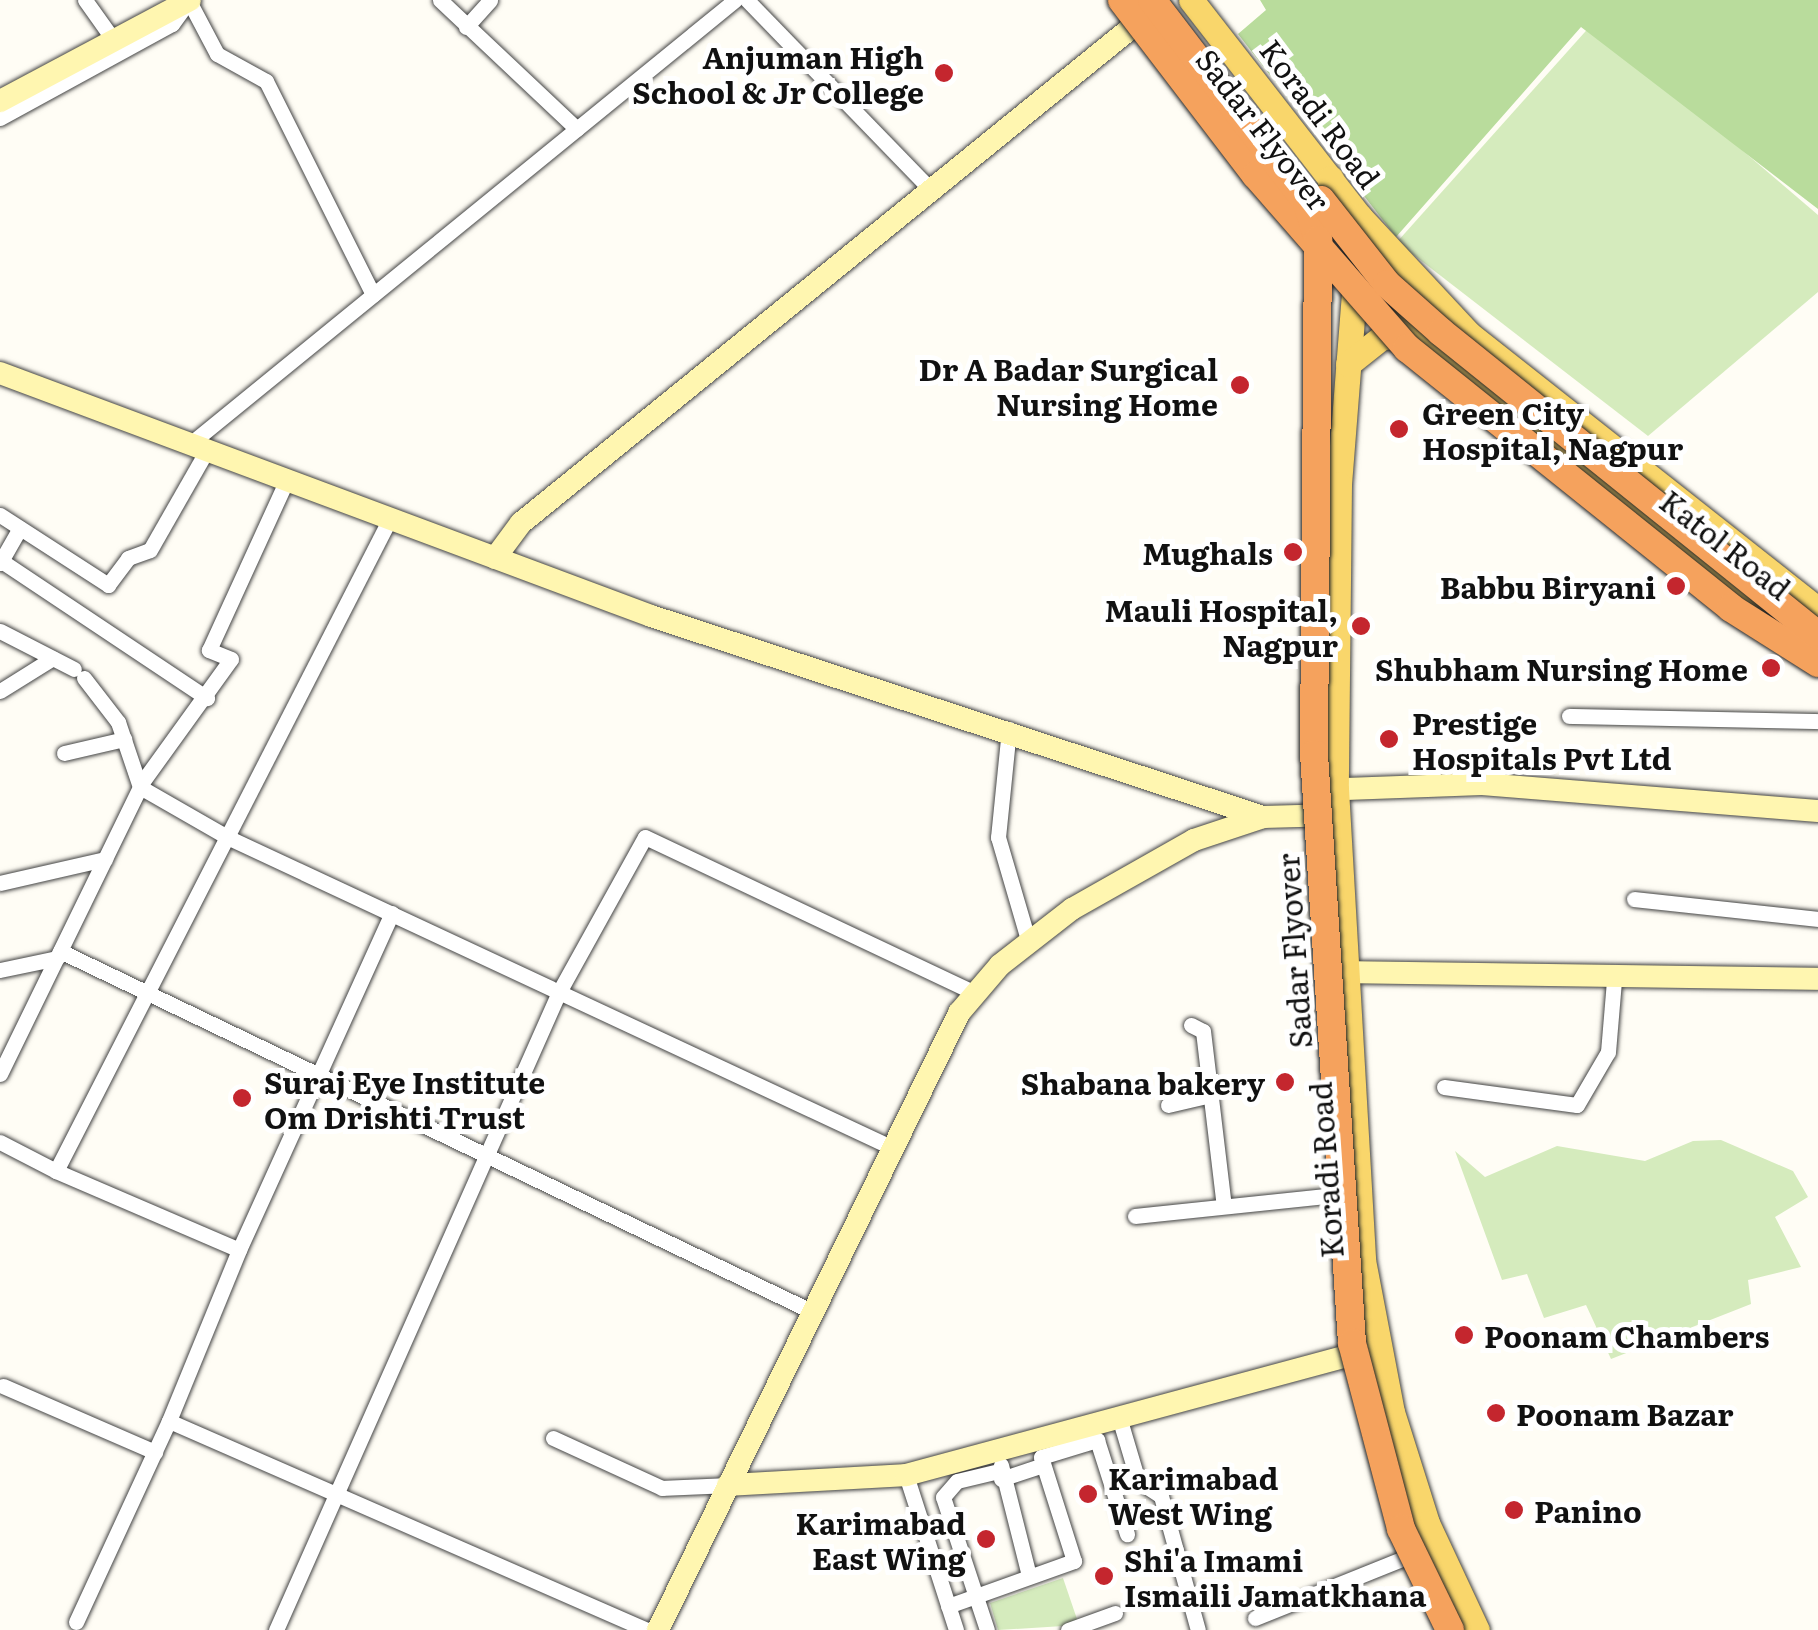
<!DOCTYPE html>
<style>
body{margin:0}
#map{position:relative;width:1818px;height:1630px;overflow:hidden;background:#fffdf5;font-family:Literata,serif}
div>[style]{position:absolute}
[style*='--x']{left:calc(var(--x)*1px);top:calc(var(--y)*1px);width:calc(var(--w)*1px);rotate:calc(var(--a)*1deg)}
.green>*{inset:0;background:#d5ebbd}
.forest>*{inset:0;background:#b9dc9c}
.roads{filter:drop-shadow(0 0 2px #444) drop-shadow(0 0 2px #444)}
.street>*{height:15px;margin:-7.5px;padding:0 7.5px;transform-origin:7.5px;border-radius:7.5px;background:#fff}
.secondary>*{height:22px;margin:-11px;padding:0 11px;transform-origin:11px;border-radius:11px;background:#fff6b0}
.primary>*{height:25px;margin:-12.5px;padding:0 12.5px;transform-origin:12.5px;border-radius:12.5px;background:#f9d66b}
.bridges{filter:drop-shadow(0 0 2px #222) drop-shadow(0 0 2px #222)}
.highway-bridge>*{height:28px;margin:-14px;padding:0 14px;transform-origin:14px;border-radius:14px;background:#f5a25d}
.dots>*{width:28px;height:28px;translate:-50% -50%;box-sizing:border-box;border:5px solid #fff;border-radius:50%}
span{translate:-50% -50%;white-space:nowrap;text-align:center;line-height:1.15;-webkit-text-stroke:10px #fff;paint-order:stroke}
.poi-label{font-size:30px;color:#111;font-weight:700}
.right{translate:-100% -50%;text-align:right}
.left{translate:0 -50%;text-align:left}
.street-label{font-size:30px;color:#111}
</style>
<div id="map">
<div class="green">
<i style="clip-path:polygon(1593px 23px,1818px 215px,1818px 292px,1648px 436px,1397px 242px)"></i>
<i style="clip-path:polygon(1721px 1140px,1793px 1171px,1808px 1197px,1775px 1217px,1801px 1267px,1748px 1280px,1751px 1304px,1611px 1359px,1586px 1305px,1544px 1318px,1527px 1274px,1502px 1280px,1455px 1151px,1485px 1177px,1557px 1146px,1645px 1161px,1693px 1141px)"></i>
<i style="clip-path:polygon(1063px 1578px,1079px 1625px,998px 1630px,990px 1603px)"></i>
</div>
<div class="forest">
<i style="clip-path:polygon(1260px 0,1818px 0,1818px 209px,1581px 27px,1396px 237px,1238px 34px,1266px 10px)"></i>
</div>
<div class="roads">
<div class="street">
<i style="--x:85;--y:0;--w:52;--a:54.5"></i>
<i style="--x:440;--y:0;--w:188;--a:43.3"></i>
<i style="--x:747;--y:0;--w:264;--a:45.9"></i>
<i style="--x:466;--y:27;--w:36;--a:-48"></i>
<i style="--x:0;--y:118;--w:196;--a:-28.7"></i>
<i style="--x:172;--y:24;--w:29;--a:-54"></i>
<i style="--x:189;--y:1;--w:60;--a:62.2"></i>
<i style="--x:217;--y:54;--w:56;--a:28.9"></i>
<i style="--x:266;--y:81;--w:239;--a:63.4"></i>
<i style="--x:190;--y:444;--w:703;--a:-39.17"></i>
<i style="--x:0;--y:515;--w:129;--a:32.9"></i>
<i style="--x:108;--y:585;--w:34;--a:-53"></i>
<i style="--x:128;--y:558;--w:23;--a:-20"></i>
<i style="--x:150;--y:550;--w:115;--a:-60.3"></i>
<i style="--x:0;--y:560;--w:249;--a:33.7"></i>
<i style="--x:0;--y:563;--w:40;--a:-60.3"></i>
<i style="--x:0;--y:631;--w:83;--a:27.2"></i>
<i style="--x:84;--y:678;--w:56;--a:52.3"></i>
<i style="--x:118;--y:722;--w:69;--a:71.3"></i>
<i style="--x:140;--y:787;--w:100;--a:29.9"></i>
<i style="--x:227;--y:837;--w:360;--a:-62.9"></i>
<i style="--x:0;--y:691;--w:62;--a:-31.9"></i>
<i style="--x:1569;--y:716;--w:249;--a:1.2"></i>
<i style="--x:1009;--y:729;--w:109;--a:95.8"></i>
<i style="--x:998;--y:837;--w:110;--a:73.7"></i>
<i style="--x:64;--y:753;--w:62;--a:-13.1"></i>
<i style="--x:0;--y:883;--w:108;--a:-12.9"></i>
<i style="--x:1634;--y:899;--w:185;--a:6.2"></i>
<i style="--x:60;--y:951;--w:835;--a:25.61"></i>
<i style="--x:0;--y:970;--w:58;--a:-11.9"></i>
<i style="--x:1191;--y:1025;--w:13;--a:27"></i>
<i style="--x:1203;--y:1031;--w:176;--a:83.2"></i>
<i style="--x:0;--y:1074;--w:326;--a:-64"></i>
<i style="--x:143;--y:781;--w:150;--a:-54.2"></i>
<i style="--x:231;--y:659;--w:24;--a:-158"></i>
<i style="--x:209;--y:650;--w:187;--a:-65.4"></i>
<i style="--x:1444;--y:1087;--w:134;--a:7.7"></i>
<i style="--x:1577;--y:1105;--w:61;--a:-59.7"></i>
<i style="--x:1608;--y:1052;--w:71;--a:-85.2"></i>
<i style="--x:1168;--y:1105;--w:44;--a:-13.1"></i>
<i style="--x:0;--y:1142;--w:63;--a:27.4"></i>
<i style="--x:56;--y:1171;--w:375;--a:-62.9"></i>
<i style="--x:227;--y:837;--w:735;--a:25.03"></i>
<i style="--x:56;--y:1171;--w:199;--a:23.3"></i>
<i style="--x:239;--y:1250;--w:185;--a:112.3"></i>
<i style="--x:169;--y:1421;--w:522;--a:23.62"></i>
<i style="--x:1135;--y:1216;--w:201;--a:-6"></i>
<i style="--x:239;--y:1250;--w:370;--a:-65.6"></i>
<i style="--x:3;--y:1386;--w:166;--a:23.5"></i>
<i style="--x:1119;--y:1417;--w:67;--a:73.5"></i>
<i style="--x:1138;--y:1481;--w:27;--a:33"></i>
<i style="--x:1161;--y:1496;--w:139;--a:74.6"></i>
<i style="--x:553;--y:1438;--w:120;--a:24.6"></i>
<i style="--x:662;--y:1488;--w:66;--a:-2.6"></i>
<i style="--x:1001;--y:1465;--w:114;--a:75.8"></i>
<i style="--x:906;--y:1475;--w:163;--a:72.1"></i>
<i style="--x:1001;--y:1479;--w:44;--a:-18.4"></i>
<i style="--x:948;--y:1606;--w:134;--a:-19.7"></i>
<i style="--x:1074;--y:1561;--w:109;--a:-107.6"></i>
<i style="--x:1041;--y:1457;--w:59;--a:-16.9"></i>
<i style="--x:1097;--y:1440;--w:99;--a:72.3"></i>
<i style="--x:1255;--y:1618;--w:158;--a:-21.9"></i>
<i style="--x:76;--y:1622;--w:221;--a:-65.2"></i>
<i style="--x:276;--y:1630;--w:698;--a:-66.08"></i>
<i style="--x:559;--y:992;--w:177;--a:-61"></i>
<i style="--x:645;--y:837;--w:365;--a:25.3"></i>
<i style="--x:987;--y:1630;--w:140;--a:-108.3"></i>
<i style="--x:943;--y:1497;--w:21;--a:-49"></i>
<i style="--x:957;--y:1481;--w:43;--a:-13.4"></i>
<i style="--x:1068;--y:1630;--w:50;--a:-19.9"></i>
</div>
<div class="secondary">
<i style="--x:0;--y:101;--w:215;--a:-28"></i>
<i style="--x:0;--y:373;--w:695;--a:20.47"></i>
<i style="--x:651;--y:616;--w:644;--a:18.18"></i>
<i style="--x:495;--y:558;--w:44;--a:-53.4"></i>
<i style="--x:521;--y:523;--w:813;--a:-39.06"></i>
<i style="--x:1318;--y:790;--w:164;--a:-2.1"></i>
<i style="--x:1482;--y:784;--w:337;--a:4.6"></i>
<i style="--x:1332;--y:972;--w:486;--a:0.8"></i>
<i style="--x:728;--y:1485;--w:178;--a:-3.2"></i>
<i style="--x:906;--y:1475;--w:456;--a:-15.1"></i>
<i style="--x:658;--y:1630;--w:687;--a:-63.99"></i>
<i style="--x:959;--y:1013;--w:63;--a:-49.5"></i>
<i style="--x:1000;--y:965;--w:91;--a:-37.9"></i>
<i style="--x:1072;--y:909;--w:140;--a:-29.5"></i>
<i style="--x:1194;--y:840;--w:73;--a:-18.4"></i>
<i style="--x:1263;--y:817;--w:72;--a:-1.6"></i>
</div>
<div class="primary">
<i style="--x:1191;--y:0;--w:275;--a:52.1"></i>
<i style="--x:1360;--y:217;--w:160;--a:47"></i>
<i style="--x:1469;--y:334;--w:445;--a:38.3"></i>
<i style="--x:1360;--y:217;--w:268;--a:94.5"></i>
<i style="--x:1339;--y:484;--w:305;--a:90.6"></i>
<i style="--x:1336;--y:789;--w:472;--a:86.7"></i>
<i style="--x:1363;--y:1260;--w:155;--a:79.2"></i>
<i style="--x:1392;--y:1412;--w:116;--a:72.5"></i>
<i style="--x:1427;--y:1523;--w:118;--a:65"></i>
<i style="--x:1326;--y:223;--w:45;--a:-83.7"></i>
<i style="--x:1377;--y:294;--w:515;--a:39.72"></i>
<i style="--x:1348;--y:364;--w:43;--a:-38.5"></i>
<i style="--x:1382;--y:337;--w:30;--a:-4"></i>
</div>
</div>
<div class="bridges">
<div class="highway-bridge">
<i style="--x:1122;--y:0;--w:220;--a:52.6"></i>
<i style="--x:1256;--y:175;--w:230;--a:48.9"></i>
<i style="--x:1407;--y:348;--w:415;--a:38.7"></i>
<i style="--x:1731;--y:608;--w:103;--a:32.3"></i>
<i style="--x:1152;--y:0;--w:255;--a:52.6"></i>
<i style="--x:1307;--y:203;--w:39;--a:73"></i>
<i style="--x:1318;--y:240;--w:514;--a:90.45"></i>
<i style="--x:1314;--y:754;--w:590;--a:86.31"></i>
<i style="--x:1352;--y:1343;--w:192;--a:75.2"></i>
<i style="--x:1401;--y:1529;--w:112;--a:64.1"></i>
<i style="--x:1321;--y:200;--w:107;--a:51.8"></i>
<i style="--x:1387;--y:284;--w:72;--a:41.6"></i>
<i style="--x:1441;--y:332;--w:484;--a:38.8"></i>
</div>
</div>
<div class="dots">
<i style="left:944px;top:73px;background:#c4262e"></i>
<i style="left:1240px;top:385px;background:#c4262e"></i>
<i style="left:1399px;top:429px;background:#c4262e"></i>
<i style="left:1293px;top:552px;background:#c4262e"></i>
<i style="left:1676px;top:586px;background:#c4262e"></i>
<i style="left:1361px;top:626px;background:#c4262e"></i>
<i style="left:1771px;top:668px;background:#c4262e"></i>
<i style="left:1389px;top:739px;background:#c4262e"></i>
<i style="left:1285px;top:1082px;background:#c4262e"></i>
<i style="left:242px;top:1098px;background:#c4262e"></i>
<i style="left:1464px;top:1335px;background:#c4262e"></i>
<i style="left:1496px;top:1413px;background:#c4262e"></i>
<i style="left:1088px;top:1494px;background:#c4262e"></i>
<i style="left:1514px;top:1510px;background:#c4262e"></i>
<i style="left:986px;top:1539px;background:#c4262e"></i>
<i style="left:1104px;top:1576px;background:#c4262e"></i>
</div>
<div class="poi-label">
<span class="right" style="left:924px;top:73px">Anjuman High<br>School &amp; Jr College</span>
<span class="right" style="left:1218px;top:385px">Dr A Badar Surgical<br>Nursing Home</span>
<span class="left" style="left:1422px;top:429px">Green City<br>Hospital, Nagpur</span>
<span class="right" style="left:1273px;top:552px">Mughals</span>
<span class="right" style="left:1656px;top:586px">Babbu Biryani</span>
<span class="right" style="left:1338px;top:626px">Mauli Hospital,<br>Nagpur</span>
<span class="right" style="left:1748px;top:668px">Shubham Nursing Home</span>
<span class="left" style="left:1412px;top:739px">Prestige<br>Hospitals Pvt Ltd</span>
<span class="left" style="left:264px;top:1098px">Suraj Eye Institute<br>Om Drishti Trust</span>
<span class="right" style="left:1265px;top:1082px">Shabana bakery</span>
<span class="left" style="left:1484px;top:1335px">Poonam Chambers</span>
<span class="left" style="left:1516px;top:1413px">Poonam Bazar</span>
<span class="left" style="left:1108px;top:1494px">Karimabad<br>West Wing</span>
<span class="left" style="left:1534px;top:1510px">Panino</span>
<span class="right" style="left:966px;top:1539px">Karimabad<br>East Wing</span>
<span class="left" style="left:1124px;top:1576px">Shi'a Imami<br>Ismaili Jamatkhana</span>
</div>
<div class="street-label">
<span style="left:1321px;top:113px;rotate:53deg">Koradi Road</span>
<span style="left:1264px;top:129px;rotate:52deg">Sadar Flyover</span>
<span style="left:1726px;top:544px;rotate:38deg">Katol Road</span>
<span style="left:1293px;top:951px;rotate:-94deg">Sadar Flyover</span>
<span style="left:1325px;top:1170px;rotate:-94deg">Koradi Road</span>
</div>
</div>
